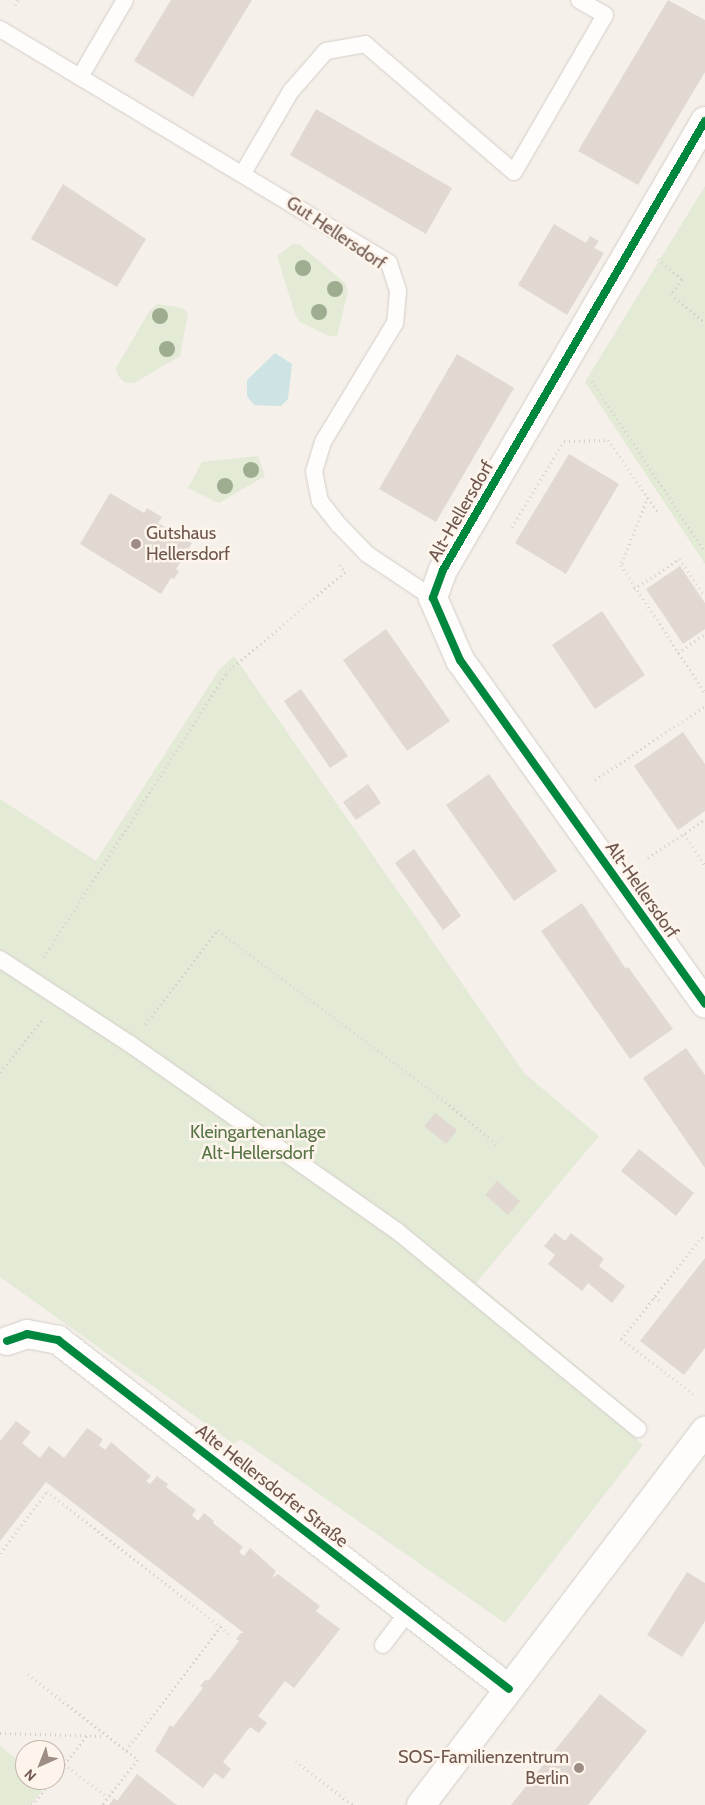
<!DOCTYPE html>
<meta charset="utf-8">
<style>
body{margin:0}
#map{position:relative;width:705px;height:1805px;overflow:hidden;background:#f5f0ea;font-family:Cabin,sans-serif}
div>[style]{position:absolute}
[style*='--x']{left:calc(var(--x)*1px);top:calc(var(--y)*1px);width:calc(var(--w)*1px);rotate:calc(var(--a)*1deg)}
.green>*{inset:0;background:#e3ead6}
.water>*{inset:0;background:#cde3e4}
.building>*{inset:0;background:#e1d8d2}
.path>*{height:3px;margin-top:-1.5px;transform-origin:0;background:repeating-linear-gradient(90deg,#d6cfcb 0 1px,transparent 0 5px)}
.roads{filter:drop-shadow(0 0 1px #d4cdc8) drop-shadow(0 0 1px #d4cdc8)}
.lane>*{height:16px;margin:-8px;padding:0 8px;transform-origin:8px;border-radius:8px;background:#fefdfc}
.street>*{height:28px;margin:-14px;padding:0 14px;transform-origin:14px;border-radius:14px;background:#fefdfc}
.cycleway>*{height:8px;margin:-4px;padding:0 4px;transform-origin:4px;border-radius:4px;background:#00873e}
.trees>*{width:16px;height:16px;margin:-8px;border-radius:50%;background:#9eac90}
.dots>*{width:14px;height:14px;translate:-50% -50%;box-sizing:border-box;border:2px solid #fdf4eb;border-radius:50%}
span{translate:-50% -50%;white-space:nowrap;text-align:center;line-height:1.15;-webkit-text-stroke:5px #fdf4eb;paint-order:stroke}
.street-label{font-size:18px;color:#6f574d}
.poi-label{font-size:18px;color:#6f574d}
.left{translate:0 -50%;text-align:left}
.right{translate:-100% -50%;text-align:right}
.park-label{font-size:18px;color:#577446}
.north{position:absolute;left:15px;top:1740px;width:50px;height:50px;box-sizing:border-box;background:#fdf4eb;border:1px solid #c4b5ac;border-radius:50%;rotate:224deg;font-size:14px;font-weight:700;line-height:20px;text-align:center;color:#6f574d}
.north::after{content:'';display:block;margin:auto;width:18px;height:22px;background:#9e8d84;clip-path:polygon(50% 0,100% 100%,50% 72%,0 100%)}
</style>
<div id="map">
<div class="green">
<i style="clip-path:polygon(705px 186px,705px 564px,585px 382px)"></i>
<i style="clip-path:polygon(293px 244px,300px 245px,345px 283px,348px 291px,337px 336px,329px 336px,300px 322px,295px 314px,277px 256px)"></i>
<i style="clip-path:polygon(158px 304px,182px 308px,188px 313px,180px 356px,134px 383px,126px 383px,118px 376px,116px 368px,150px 310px)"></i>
<i style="clip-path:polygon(258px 456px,265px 476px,219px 503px,188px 488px,202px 462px)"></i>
<i style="clip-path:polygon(234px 656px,525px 1074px,599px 1136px,476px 1283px,644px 1422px,633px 1436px,643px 1445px,505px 1623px,240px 1439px,234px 1444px,0 1277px,0 799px,96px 861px,219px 670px)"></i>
<i style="clip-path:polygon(0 1746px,25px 1766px,25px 1780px,42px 1780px,47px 1784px,31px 1805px,0 1805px)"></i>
</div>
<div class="water">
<i style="clip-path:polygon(275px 353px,292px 364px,288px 399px,281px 406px,254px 405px,247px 396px,247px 380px)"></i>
</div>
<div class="building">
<i style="clip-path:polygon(171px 0,252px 0,193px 97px,134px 61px)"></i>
<i style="clip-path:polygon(668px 0,705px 20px,705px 72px,638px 185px,578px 151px)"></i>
<i style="clip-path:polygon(316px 109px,452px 188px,426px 234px,290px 155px)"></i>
<i style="clip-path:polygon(63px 184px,146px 239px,117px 287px,31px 239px)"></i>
<i style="clip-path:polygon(554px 224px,586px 243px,590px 236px,599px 241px,594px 248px,604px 253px,567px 315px,518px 285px)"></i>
<i style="clip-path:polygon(457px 354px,514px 388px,436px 522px,379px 489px)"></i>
<i style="clip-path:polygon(569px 454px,619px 484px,566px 574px,515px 543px)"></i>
<i style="clip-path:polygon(110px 493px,144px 513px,147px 508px,162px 517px,158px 523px,192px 543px,176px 569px,179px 571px,174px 579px,171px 578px,161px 594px,80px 544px)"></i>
<i style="clip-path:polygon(680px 566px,705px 603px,705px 629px,683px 644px,646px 589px)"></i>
<i style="clip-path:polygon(602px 611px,645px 675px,595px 709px,552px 645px)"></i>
<i style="clip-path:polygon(386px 629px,450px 721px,407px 751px,343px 660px)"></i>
<i style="clip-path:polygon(301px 689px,348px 756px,330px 768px,284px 701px)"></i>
<i style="clip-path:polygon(683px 732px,705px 764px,705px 811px,678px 830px,634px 766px)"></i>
<i style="clip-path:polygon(489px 774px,557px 871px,514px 901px,446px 805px)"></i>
<i style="clip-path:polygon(368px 784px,381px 803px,356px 820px,343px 802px)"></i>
<i style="clip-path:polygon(414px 849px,461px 916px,443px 930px,395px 863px)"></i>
<i style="clip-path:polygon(582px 903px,626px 969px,628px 967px,673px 1029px,630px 1059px,541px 931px)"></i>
<i style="clip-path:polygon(686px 1048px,705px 1075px,705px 1168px,643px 1078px)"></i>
<i style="clip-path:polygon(435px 1113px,457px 1130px,446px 1144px,424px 1126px)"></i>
<i style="clip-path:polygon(639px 1149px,694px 1193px,676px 1216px,621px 1171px)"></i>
<i style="clip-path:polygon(497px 1181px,520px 1201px,508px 1215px,485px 1195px)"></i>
<i style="clip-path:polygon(555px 1233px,565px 1241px,571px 1233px,604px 1259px,599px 1266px,625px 1286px,612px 1303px,588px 1283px,582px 1291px,548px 1264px,555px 1255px,544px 1246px)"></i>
<i style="clip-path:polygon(705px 1258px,705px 1348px,684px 1375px,640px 1341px)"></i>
<i style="clip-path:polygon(16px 1421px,31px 1432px,22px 1443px,40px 1458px,49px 1446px,64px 1458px,87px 1428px,103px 1439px,99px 1445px,105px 1450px,111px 1442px,151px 1476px,146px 1481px,150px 1484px,157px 1476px,168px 1484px,166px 1487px,196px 1510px,192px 1515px,198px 1521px,204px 1513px,214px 1521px,213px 1523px,243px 1547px,239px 1552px,244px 1556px,250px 1548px,276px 1571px,272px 1578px,278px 1574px,320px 1606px,316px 1611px,340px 1629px,294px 1688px,285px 1681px,258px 1716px,267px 1723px,259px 1733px,250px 1727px,223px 1762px,231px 1769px,223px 1779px,215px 1773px,203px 1788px,155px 1751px,170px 1725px,173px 1727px,203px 1688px,200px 1686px,206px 1679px,208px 1681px,239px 1641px,236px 1639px,241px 1633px,244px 1633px,46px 1482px,0 1541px,0 1441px)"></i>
<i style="clip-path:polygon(687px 1572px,705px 1583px,705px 1621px,682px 1657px,647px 1635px)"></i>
<i style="clip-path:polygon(600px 1694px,647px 1731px,588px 1805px,511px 1805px)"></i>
<i style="clip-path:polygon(137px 1774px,173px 1802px,177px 1805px,109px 1805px,114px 1798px,117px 1801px)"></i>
</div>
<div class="path">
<i style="--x:15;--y:5;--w:6;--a:-59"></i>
<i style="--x:658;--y:259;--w:33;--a:40"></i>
<i style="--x:683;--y:280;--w:18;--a:131"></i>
<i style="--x:671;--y:294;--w:45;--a:40.5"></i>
<i style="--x:592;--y:381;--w:205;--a:56.5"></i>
<i style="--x:648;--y:497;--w:73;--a:111.7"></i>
<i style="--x:621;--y:565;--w:153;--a:56.7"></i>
<i style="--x:512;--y:527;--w:100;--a:-58.8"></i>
<i style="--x:564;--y:441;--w:44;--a:-1.3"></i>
<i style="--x:608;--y:440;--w:89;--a:55.1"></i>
<i style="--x:339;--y:565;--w:9;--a:49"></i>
<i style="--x:634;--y:589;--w:54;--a:-33.7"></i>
<i style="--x:679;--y:559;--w:45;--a:54.9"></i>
<i style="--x:678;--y:653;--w:33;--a:-35"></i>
<i style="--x:595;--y:780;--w:133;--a:-33.9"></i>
<i style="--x:684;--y:834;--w:37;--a:56"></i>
<i style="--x:648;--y:858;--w:69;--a:-34.4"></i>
<i style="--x:44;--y:957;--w:337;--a:-57.3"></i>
<i style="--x:226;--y:673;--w:159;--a:-40.4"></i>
<i style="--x:145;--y:1024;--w:119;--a:-52.2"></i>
<i style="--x:218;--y:930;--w:270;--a:36.9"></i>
<i style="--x:434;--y:1092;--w:81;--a:40"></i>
<i style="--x:0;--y:1072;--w:70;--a:-50.8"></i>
<i style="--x:654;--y:1297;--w:10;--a:29"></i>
<i style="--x:693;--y:1394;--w:91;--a:-142.6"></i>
<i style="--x:621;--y:1339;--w:130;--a:-51.5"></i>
<i style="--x:702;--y:1237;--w:4;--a:34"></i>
<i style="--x:0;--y:1553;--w:78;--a:-52.8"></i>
<i style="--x:47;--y:1491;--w:235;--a:38.1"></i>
<i style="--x:28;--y:1674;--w:140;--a:38"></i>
<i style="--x:138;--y:1760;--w:58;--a:128.7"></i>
<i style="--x:0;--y:1733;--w:104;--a:1.7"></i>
<i style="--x:126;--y:1750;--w:156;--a:-52.5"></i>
<i style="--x:296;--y:1761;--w:72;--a:37.7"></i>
<i style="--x:64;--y:1764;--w:55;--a:36.9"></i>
<i style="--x:55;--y:1776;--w:52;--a:-52"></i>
<i style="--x:32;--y:1805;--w:32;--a:-51"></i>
</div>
<div class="roads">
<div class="lane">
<i style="--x:0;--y:29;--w:454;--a:31"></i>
<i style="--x:389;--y:263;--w:29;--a:72"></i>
<i style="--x:398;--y:291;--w:32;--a:95"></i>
<i style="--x:395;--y:323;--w:139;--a:121.2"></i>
<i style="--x:323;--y:442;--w:30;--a:107"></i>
<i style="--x:314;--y:471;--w:31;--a:79"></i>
<i style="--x:320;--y:501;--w:31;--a:52"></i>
<i style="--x:339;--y:525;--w:40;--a:46"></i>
<i style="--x:367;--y:554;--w:79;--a:33.7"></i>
<i style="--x:80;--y:77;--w:89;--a:-59.7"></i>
<i style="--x:243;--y:173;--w:95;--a:-59.7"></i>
<i style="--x:291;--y:91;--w:53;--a:-48.8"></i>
<i style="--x:326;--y:51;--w:40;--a:-10"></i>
<i style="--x:365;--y:44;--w:196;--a:40.7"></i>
<i style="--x:514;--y:172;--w:181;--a:-59.9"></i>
<i style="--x:605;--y:15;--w:30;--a:-150"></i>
<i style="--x:0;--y:959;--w:155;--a:33.2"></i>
<i style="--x:130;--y:1044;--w:326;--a:35"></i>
<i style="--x:397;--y:1231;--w:312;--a:39.4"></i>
<i style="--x:383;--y:1645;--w:41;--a:-52.9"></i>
</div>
<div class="street">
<i style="--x:705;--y:121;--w:520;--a:120.26"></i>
<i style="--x:443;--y:570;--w:30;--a:110"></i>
<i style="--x:433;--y:598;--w:68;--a:66.5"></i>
<i style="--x:460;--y:660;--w:422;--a:54.5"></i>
<i style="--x:7;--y:1341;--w:21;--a:-19"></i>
<i style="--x:27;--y:1334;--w:32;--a:11"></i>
<i style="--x:58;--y:1340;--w:570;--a:37.73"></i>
<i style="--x:421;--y:1805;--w:470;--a:-52.8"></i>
</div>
</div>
<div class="cycleway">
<i style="--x:705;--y:121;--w:520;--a:120.26"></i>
<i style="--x:443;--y:570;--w:30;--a:110"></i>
<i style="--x:433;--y:598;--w:68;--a:66.5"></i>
<i style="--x:460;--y:660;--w:422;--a:54.5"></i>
<i style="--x:7;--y:1341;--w:21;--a:-19"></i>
<i style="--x:27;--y:1334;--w:32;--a:11"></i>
<i style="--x:58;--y:1340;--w:570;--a:37.73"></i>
</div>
<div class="trees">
<i style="left:303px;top:268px"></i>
<i style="left:335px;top:289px"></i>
<i style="left:319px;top:312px"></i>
<i style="left:160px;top:316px"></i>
<i style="left:167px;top:349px"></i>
<i style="left:251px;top:470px"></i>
<i style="left:225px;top:486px"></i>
</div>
<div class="dots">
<i style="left:136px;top:544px;background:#9e8d84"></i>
<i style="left:579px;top:1768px;background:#9e8d84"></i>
</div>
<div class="street-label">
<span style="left:336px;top:233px;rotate:34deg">Gut Hellersdorf</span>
<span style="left:461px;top:511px;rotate:-60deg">Alt-Hellersdorf</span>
<span style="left:642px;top:890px;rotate:55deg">Alt-Hellersdorf</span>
<span style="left:272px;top:1486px;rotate:38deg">Alte Hellersdorfer Straße</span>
</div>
<div class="poi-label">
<span class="left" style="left:146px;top:544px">Gutshaus<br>Hellersdorf</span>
<span class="right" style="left:569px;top:1768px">SOS-Familienzentrum<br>Berlin</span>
</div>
<div class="park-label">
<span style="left:258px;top:1143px">Kleingartenanlage<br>Alt-Hellersdorf</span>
</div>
<div class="north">N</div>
</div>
